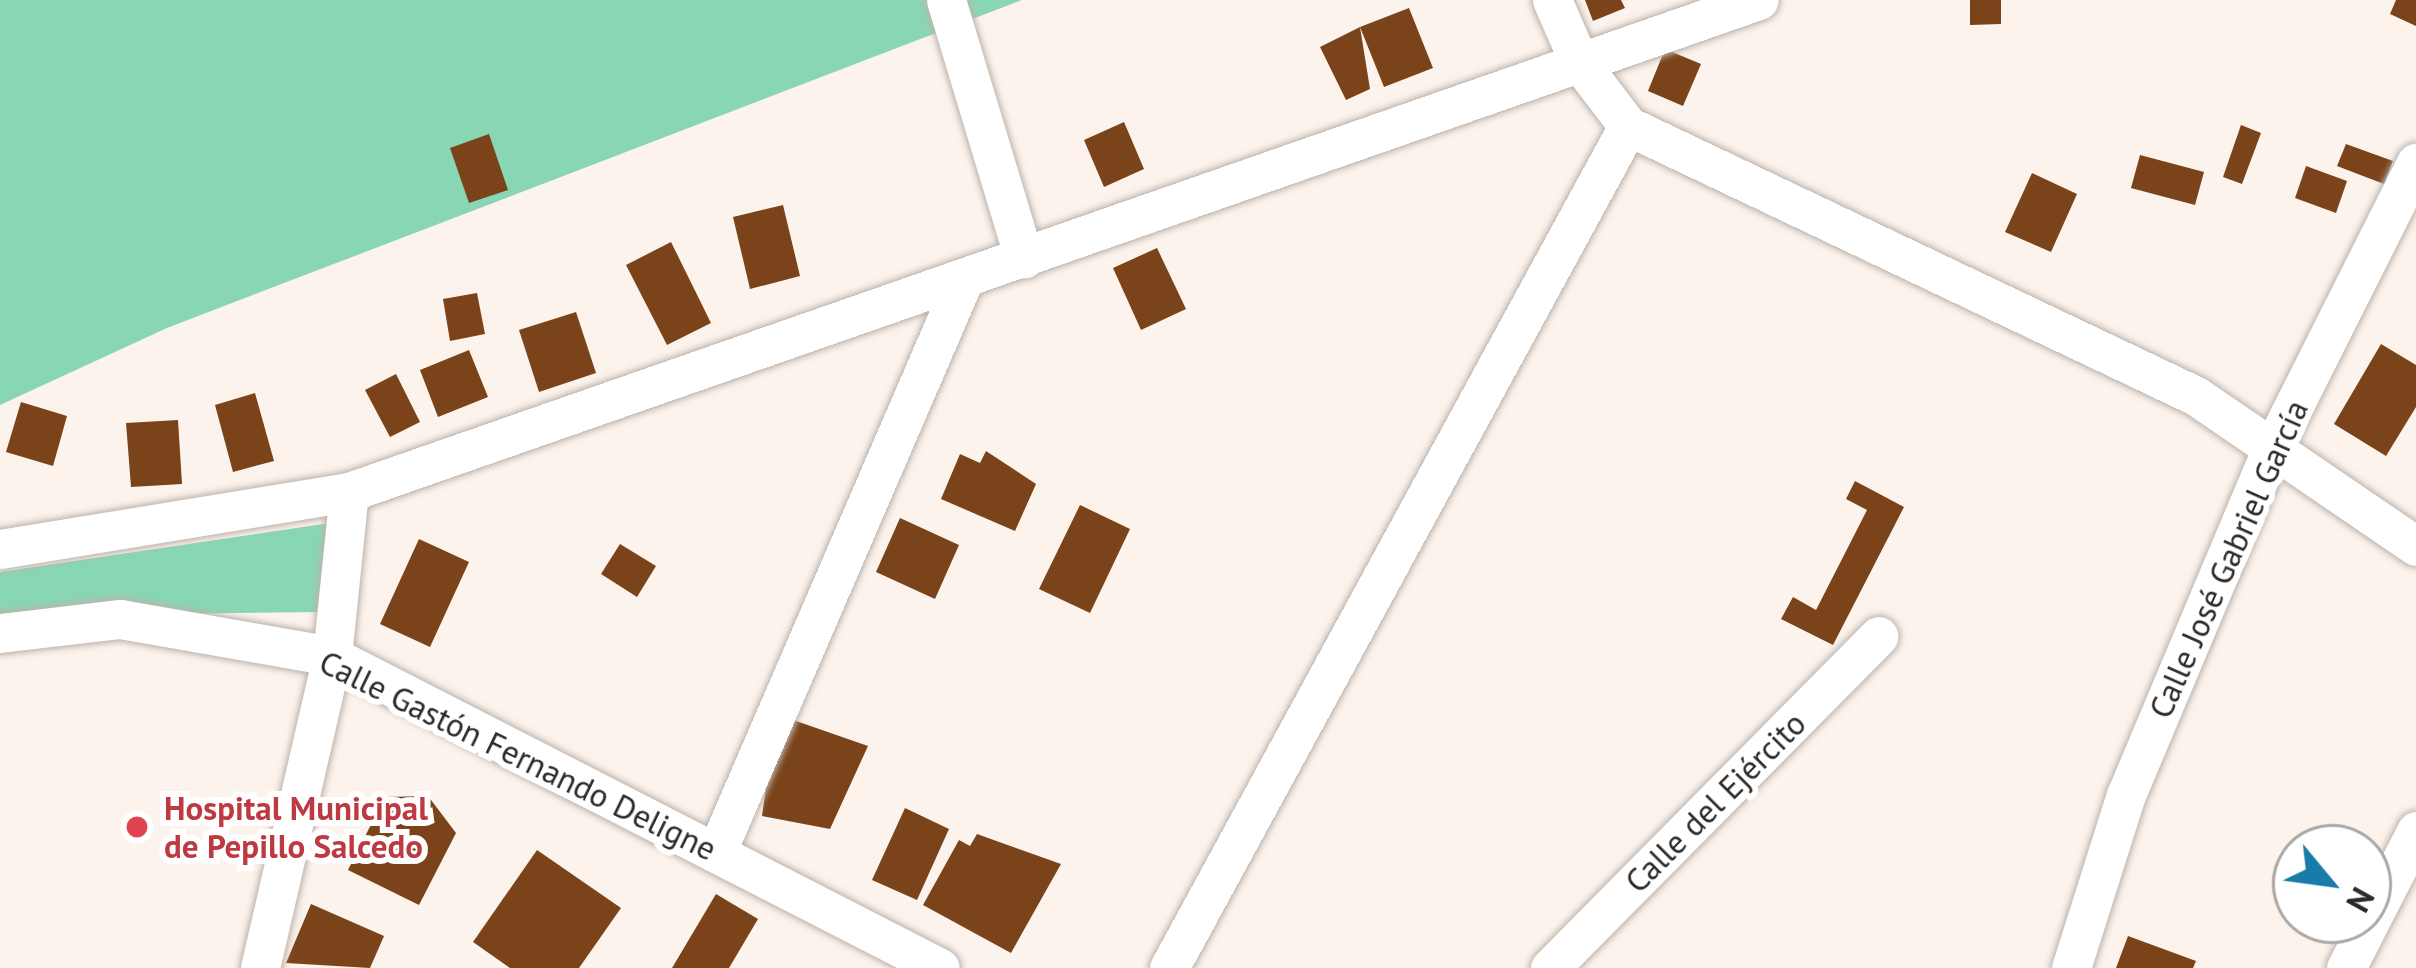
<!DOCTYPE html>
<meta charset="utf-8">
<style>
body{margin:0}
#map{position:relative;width:2416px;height:968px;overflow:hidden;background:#fcf3ec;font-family:"PT Sans",sans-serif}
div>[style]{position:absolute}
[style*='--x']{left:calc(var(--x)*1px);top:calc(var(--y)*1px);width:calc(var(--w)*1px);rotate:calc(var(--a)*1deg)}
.green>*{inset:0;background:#89d6b4}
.building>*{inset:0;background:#7a4319}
.roads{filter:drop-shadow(0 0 3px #bcb3ac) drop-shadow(0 0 3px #bcb3ac)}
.minor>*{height:39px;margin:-19.5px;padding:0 19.5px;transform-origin:19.5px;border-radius:19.5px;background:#fff}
.dots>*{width:33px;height:33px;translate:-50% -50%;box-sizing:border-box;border:6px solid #fff;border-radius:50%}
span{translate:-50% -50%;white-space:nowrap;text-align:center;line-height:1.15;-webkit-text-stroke:12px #fff;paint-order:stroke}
.street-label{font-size:33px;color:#2c2926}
.health-label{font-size:33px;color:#be3a42;font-weight:700}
.left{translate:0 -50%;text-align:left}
.north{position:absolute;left:2272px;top:824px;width:120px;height:120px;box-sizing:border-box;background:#fff;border:3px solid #aba9a8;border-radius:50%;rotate:119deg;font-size:33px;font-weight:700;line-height:48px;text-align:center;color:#2c2926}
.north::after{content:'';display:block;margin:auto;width:42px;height:54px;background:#197ca8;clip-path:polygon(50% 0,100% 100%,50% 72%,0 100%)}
</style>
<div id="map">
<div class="green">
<i style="clip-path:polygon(0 0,1022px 0,167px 328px,0 405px)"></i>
<i style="clip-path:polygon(330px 523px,318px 612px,0 616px,0 572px)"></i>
</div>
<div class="building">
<i style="clip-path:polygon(1585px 0,1621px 0,1625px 8px,1593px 21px)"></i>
<i style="clip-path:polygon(1970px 0,2001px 0,2001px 24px,1970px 25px)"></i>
<i style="clip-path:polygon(2396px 0,2416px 0,2416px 26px,2390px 14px)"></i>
<i style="clip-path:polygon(1409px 8px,1433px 68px,1384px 87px,1360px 27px,1370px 89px,1346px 100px,1320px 47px,1360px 27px)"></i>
<i style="clip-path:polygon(1665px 49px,1701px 64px,1683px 106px,1648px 91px)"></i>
<i style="clip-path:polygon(1124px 122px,1144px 169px,1104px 187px,1084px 140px)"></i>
<i style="clip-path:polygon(2241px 125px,2261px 133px,2242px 184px,2223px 177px)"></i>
<i style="clip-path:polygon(489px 134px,508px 190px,469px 203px,450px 148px)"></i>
<i style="clip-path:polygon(2346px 144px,2393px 161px,2384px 184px,2337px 166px)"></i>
<i style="clip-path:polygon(2140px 155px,2204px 172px,2195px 205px,2131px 188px)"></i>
<i style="clip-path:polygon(2306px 166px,2347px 181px,2336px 213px,2295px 198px)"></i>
<i style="clip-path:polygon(2032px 173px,2077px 194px,2051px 252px,2005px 232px)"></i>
<i style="clip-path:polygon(783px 205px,800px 276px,750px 289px,733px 217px)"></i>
<i style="clip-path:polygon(671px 242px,711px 323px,667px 345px,626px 265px)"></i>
<i style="clip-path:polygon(1157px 248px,1186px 309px,1141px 330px,1113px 268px)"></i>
<i style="clip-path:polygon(477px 293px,485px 334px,450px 341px,443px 299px)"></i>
<i style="clip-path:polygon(576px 312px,596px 373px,539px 392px,519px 330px)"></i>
<i style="clip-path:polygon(2381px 344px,2416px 365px,2416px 407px,2386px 456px,2334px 424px)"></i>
<i style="clip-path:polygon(469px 350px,488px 397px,438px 417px,420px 370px)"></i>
<i style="clip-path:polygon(396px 374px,420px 422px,390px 437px,365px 390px)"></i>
<i style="clip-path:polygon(255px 393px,274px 461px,233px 472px,215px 405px)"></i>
<i style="clip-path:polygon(21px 402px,67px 416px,53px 466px,6px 452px)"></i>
<i style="clip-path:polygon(178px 420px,182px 484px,131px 487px,126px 423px)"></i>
<i style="clip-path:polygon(986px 451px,1036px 484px,1015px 531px,941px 499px,960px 454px,980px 463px)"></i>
<i style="clip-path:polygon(1855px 481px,1904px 507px,1833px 645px,1781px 619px,1793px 597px,1816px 610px,1867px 510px,1846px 499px)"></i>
<i style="clip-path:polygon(1080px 505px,1130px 529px,1090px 613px,1039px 589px)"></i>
<i style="clip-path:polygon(900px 518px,959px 545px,935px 599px,876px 572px)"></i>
<i style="clip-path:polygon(419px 539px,469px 562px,430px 647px,380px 624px)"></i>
<i style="clip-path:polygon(620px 544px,656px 566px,637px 597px,601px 574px)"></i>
<i style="clip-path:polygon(776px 714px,868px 746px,830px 829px,762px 816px)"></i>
<i style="clip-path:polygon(428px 796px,456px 833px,419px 905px,348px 870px,385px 797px)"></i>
<i style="clip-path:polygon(905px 808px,949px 829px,917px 900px,872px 880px)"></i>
<i style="clip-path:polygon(977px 834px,1061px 864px,1011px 953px,923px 905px,959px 840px,970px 846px)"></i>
<i style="clip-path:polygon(537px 850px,621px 908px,579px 968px,510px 968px,473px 942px)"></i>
<i style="clip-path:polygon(716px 894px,758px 919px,729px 968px,672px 968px)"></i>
<i style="clip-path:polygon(311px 904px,384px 936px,370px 968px,286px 963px)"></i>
<i style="clip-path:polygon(2128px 936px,2196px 961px,2193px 968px,2116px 968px)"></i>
</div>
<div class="roads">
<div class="minor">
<i style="--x:946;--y:0;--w:270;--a:73.2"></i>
<i style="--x:1628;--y:126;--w:629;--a:25.42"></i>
<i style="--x:2196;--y:396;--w:266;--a:34.3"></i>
<i style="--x:0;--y:549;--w:354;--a:-9.3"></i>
<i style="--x:349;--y:492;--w:1493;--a:-19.24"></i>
<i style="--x:0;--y:633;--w:121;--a:-6.7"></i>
<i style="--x:120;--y:619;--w:215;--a:9.9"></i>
<i style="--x:332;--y:656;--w:683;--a:27.16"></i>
<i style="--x:716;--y:853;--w:625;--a:-66.63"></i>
<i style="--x:260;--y:968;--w:320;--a:-77"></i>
<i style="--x:332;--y:656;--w:165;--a:-84.1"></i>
<i style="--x:1169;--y:968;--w:959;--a:-61.4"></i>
<i style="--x:1628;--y:126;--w:81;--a:-127.4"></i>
<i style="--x:1579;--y:62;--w:68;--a:-113.5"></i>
<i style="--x:1550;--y:968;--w:467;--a:-45.3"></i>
<i style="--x:2071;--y:968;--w:182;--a:-72.4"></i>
<i style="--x:2126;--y:795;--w:371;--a:-67.2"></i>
<i style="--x:2270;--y:453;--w:325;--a:-63.3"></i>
<i style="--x:2346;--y:968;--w:154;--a:-62.9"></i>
</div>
</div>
<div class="dots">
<i style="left:137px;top:827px;background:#e0444e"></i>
</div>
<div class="street-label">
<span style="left:2228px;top:559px;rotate:-66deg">Calle José Gabriel García</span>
<span style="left:518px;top:755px;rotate:26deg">Calle Gastón Fernando Deligne</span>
<span style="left:1715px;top:802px;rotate:-45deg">Calle del Ejército</span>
</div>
<div class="health-label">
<span class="left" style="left:164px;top:827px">Hospital Municipal<br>de Pepillo Salcedo</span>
</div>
<div class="north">N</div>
</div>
